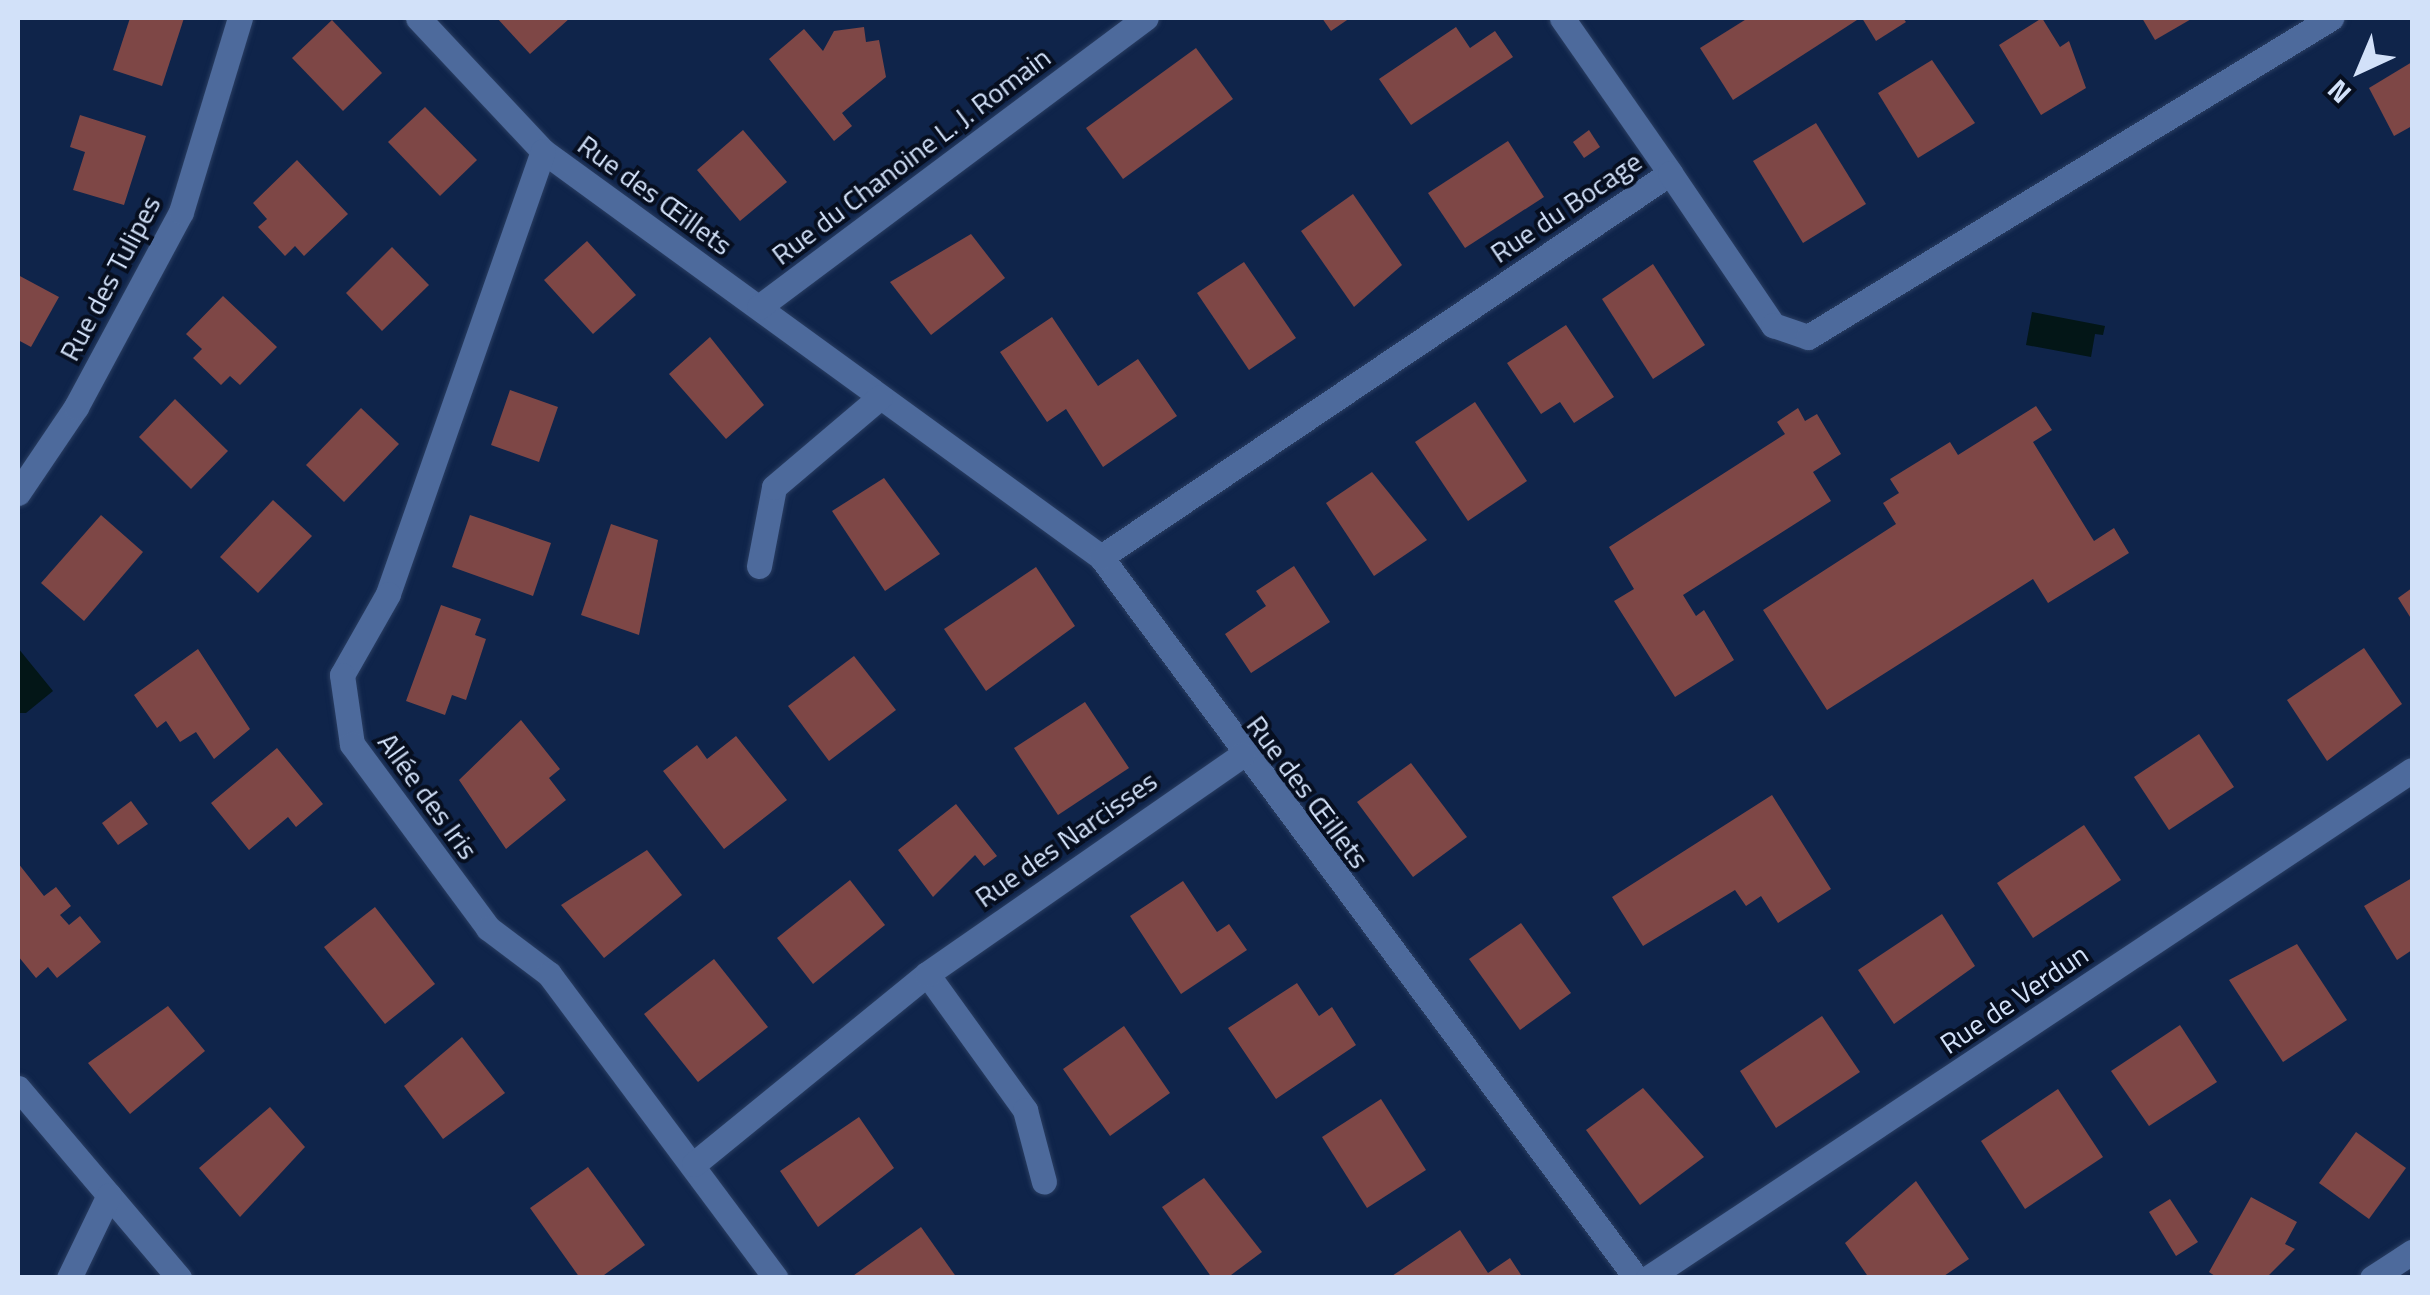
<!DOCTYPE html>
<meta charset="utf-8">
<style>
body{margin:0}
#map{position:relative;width:2430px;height:1295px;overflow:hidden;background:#0f244a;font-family:"Titillium Web",sans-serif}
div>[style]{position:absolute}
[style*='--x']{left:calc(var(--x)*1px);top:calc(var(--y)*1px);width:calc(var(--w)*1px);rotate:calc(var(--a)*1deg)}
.water>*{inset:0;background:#031617}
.building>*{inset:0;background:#7e4746}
.roads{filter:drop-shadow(0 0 2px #2a3e62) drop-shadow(0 0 2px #2a3e62)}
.minor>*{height:25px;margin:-12.5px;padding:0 12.5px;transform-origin:12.5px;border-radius:12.5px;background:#4d6a9c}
span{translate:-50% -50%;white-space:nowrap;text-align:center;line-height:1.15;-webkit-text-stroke:8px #060e1f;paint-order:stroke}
.street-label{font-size:28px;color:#d2e1f9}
.frame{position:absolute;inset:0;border:20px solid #d2e1f9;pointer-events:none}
.north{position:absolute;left:2310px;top:20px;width:100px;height:100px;-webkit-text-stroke:8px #060e1f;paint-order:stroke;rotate:224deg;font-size:28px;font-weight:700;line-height:40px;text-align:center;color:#d2e1f9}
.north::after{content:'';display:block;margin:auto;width:35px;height:45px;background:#d2e1f9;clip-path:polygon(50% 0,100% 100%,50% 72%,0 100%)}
</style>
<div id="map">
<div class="water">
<i style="clip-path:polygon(2032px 312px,2105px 326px,2103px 335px,2095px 334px,2091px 357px,2026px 345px)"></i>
<i style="clip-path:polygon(18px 648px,53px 691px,26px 713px,18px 713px)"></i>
</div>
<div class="building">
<i style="clip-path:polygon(130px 18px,184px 18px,162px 86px,113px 70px)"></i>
<i style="clip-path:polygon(497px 18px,570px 18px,530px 54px)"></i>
<i style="clip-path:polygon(1322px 18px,1350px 18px,1331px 31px)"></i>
<i style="clip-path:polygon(1748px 18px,1855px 18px,1857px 20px,1733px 100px,1700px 48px)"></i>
<i style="clip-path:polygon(1862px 18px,1903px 18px,1906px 22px,1876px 41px)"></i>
<i style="clip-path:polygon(2042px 18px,2060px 47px,2069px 41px,2086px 88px,2041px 115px,1999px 45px)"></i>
<i style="clip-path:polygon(2142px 18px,2193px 18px,2155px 40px)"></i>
<i style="clip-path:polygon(332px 20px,382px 73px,343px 111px,292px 58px)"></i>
<i style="clip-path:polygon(864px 27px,866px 42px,879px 40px,886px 77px,842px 113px,852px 126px,834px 141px,769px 59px,804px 29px,823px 51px,834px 31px)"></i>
<i style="clip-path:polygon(1456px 27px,1470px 48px,1495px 31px,1513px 57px,1411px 125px,1379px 79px)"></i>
<i style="clip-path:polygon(1196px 48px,1233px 99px,1123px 179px,1086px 128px)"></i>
<i style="clip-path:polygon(1932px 60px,1975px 123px,1918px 158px,1878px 93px)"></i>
<i style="clip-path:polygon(2412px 62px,2412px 126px,2394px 136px,2369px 88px)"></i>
<i style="clip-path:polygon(425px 107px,477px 160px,440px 196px,388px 142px)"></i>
<i style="clip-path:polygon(80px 115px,146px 136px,124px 205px,73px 190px,85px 152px,70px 147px)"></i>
<i style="clip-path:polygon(1816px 123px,1866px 204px,1803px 243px,1753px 161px)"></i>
<i style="clip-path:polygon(743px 130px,787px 182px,740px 221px,697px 170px)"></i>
<i style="clip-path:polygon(1589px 130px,1600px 147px,1584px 158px,1573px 142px)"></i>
<i style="clip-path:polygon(1508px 141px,1544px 197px,1465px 248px,1428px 193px)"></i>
<i style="clip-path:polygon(297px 160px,348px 214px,304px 256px,295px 246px,285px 256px,258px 227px,267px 219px,253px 203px)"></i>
<i style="clip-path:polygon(1353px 194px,1402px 265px,1354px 307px,1301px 231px)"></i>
<i style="clip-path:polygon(971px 234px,1005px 278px,931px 335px,890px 282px)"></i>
<i style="clip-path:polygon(587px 241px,636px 295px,593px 334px,544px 280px)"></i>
<i style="clip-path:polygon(392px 247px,429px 285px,382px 331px,346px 293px)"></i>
<i style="clip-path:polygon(1244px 262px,1296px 338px,1249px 370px,1197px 293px)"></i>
<i style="clip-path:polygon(1653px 264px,1705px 345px,1653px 379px,1602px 299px)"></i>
<i style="clip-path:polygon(18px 275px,59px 297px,31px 347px,18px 340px)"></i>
<i style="clip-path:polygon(223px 296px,277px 347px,240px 385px,230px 376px,221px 385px,193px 358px,202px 349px,186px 334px)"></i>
<i style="clip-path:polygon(1052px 317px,1098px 386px,1138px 359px,1177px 416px,1103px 467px,1066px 409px,1047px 422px,1000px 352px)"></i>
<i style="clip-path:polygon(1566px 325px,1614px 397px,1574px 423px,1560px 402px,1541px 414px,1507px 363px)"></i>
<i style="clip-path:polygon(710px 337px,764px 405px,726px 439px,669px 374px)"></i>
<i style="clip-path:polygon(510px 390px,558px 407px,539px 462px,491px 445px)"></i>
<i style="clip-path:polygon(175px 399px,228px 451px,191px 489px,139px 437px)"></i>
<i style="clip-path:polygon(1475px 402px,1527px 481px,1468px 521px,1415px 442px)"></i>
<i style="clip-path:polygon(2036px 406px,2052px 430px,2033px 442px,2094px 541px,2114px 528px,2129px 553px,2048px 603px,2033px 579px,1827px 710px,1763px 610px,1896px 524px,1883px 503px,1899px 493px,1890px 479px,1950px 442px,1958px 455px)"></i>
<i style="clip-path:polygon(361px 408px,399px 444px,344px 502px,306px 465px)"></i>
<i style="clip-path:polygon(1798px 408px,1805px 421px,1817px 414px,1841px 454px,1813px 472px,1831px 501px,1683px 595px,1696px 616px,1704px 610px,1734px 660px,1675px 697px,1614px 601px,1634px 589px,1609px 547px,1785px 434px,1777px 422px)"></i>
<i style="clip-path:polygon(1372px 472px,1427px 540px,1374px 576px,1326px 503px)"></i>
<i style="clip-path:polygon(884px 478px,940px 554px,885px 591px,832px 511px)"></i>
<i style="clip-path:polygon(273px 500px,312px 536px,258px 593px,220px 557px)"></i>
<i style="clip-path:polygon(101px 515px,143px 552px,84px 621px,41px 583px)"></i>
<i style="clip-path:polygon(470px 515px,551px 543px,533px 596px,452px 567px)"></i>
<i style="clip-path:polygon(611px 524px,658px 540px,639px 635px,581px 615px)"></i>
<i style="clip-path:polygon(1294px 566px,1330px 622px,1251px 673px,1225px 634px,1266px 606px,1256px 591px)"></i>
<i style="clip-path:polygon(1036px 567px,1075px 626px,986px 691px,944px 629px)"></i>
<i style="clip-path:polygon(2412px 588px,2412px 620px,2398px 598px)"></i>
<i style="clip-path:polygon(441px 605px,481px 619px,475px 635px,486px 639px,466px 700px,452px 695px,445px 715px,406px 701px)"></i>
<i style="clip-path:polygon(2364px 648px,2402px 704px,2327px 761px,2287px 700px)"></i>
<i style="clip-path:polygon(198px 649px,250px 729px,214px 759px,196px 732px,180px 742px,166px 721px,157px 728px,134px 695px)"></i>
<i style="clip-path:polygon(854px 656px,896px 710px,829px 761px,788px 706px)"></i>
<i style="clip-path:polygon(1085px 702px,1129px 768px,1058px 815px,1014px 748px)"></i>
<i style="clip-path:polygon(521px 720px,560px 769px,549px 778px,566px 800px,506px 849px,459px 780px)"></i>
<i style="clip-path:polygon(2199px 734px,2234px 787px,2169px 830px,2134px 777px)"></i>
<i style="clip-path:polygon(736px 736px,787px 800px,724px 849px,663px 771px,697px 745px,707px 759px)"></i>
<i style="clip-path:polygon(277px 748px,323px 804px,296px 827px,288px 817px,249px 850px,211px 803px)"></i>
<i style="clip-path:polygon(1411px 763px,1467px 837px,1413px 877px,1357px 802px)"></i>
<i style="clip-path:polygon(1772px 795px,1831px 889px,1778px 923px,1761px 896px,1746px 906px,1735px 890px,1643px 946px,1612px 897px)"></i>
<i style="clip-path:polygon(131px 801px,148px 824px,118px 845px,102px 823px)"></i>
<i style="clip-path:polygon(956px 804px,997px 856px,984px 866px,975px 855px,933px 897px,898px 850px)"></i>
<i style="clip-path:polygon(2084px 825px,2121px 880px,2033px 938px,1997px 883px)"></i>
<i style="clip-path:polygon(647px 850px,682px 895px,604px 958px,561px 905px)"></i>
<i style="clip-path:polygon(18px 863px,44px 896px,56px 887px,71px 906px,60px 915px,69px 925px,80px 916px,101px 942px,57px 978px,48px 967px,36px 978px,18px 956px)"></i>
<i style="clip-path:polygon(2412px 878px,2412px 950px,2397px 960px,2364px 906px)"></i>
<i style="clip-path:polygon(850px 880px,885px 925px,813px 984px,777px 938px)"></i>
<i style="clip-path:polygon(1183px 881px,1217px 932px,1229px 924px,1247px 950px,1181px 994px,1130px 916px)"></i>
<i style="clip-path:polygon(375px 907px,435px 984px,385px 1024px,324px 947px)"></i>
<i style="clip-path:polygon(1942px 914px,1975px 966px,1894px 1024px,1858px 970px)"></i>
<i style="clip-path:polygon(1521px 923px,1571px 993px,1520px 1030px,1469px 959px)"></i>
<i style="clip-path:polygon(2297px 944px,2347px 1020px,2283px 1062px,2229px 980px)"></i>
<i style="clip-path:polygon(714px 959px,768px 1027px,698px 1082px,644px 1014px)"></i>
<i style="clip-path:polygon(1297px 983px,1319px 1016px,1332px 1007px,1356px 1045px,1276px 1099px,1228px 1028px)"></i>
<i style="clip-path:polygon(168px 1006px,205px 1051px,130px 1114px,88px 1063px)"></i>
<i style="clip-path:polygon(1822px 1016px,1860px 1072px,1776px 1128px,1740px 1071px)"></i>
<i style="clip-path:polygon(2180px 1025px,2217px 1082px,2149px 1126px,2111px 1071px)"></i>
<i style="clip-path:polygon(1124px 1026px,1170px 1093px,1110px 1136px,1063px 1069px)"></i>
<i style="clip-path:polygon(462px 1037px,505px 1093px,443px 1139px,404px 1086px)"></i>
<i style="clip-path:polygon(1643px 1088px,1704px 1157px,1640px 1205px,1586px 1130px)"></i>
<i style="clip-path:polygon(2058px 1089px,2103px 1157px,2025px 1209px,1981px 1141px)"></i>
<i style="clip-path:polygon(1381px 1099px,1426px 1170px,1367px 1208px,1322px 1137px)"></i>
<i style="clip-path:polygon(270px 1107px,305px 1147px,240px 1217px,199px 1168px)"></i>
<i style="clip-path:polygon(859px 1117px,894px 1168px,818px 1227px,780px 1171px)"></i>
<i style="clip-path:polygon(2356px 1132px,2406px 1168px,2369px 1219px,2319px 1183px)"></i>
<i style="clip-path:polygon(588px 1167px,645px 1245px,600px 1278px,580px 1278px,530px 1208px)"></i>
<i style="clip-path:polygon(1204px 1178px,1262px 1252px,1227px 1278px,1212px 1278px,1162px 1207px)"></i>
<i style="clip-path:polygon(1916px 1181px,1969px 1259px,1941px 1278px,1869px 1278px,1845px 1243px)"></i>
<i style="clip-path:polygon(2251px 1197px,2297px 1222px,2285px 1244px,2295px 1249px,2266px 1278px,2218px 1278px,2209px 1272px)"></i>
<i style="clip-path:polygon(2170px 1199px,2198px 1242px,2176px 1256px,2149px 1212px)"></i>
<i style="clip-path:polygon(921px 1227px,957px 1278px,850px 1278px)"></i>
<i style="clip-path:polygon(1460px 1230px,1488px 1273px,1510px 1258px,1523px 1278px,1389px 1278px)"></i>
</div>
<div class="roads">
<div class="minor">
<i style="--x:418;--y:18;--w:183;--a:46.8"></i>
<i style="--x:543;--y:151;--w:690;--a:36.04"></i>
<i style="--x:1101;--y:557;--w:898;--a:53.42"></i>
<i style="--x:1562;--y:18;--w:189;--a:55.1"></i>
<i style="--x:543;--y:151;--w:469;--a:109.3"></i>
<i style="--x:388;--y:594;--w:93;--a:119.6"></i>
<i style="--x:342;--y:675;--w:70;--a:81.8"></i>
<i style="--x:352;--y:744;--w:229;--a:53.5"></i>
<i style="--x:488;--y:928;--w:76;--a:37"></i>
<i style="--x:549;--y:974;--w:379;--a:53.3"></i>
<i style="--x:759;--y:307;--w:483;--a:-36.8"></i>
<i style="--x:18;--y:493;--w:104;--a:-56"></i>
<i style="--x:76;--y:407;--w:221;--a:-61.7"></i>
<i style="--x:181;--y:212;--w:203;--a:-73.1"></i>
<i style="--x:1101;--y:557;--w:686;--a:-34.01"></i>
<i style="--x:1670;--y:173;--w:184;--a:55.9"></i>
<i style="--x:1773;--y:325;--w:37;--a:19"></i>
<i style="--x:1808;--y:337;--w:613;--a:-31.38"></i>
<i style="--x:759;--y:566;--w:80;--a:-79.2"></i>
<i style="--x:774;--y:487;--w:139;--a:-40.3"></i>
<i style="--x:927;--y:974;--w:168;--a:54.2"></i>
<i style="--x:1025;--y:1110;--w:74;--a:75.2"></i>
<i style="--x:18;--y:1088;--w:249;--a:49.7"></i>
<i style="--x:694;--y:1164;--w:301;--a:-39.2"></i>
<i style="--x:927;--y:974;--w:384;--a:-34.8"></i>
<i style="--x:69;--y:1278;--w:92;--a:-64.3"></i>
<i style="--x:1648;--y:1278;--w:917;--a:-33.62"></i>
<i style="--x:2372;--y:1278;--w:48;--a:-33"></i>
</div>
</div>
<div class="street-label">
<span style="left:911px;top:156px;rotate:-37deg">Rue du Chanoine L. J. Romain</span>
<span style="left:655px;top:195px;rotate:36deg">Rue des Œillets</span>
<span style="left:1566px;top:207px;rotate:-34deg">Rue du Bocage</span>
<span style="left:110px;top:278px;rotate:-62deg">Rue des Tulipes</span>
<span style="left:1308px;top:792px;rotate:53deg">Rue des Œillets</span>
<span style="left:428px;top:796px;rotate:54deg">Allée des Iris</span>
<span style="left:1066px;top:839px;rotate:-35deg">Rue des Narcisses</span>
<span style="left:2014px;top:999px;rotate:-34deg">Rue de Verdun</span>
</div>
<div class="frame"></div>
<div class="north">N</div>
</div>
